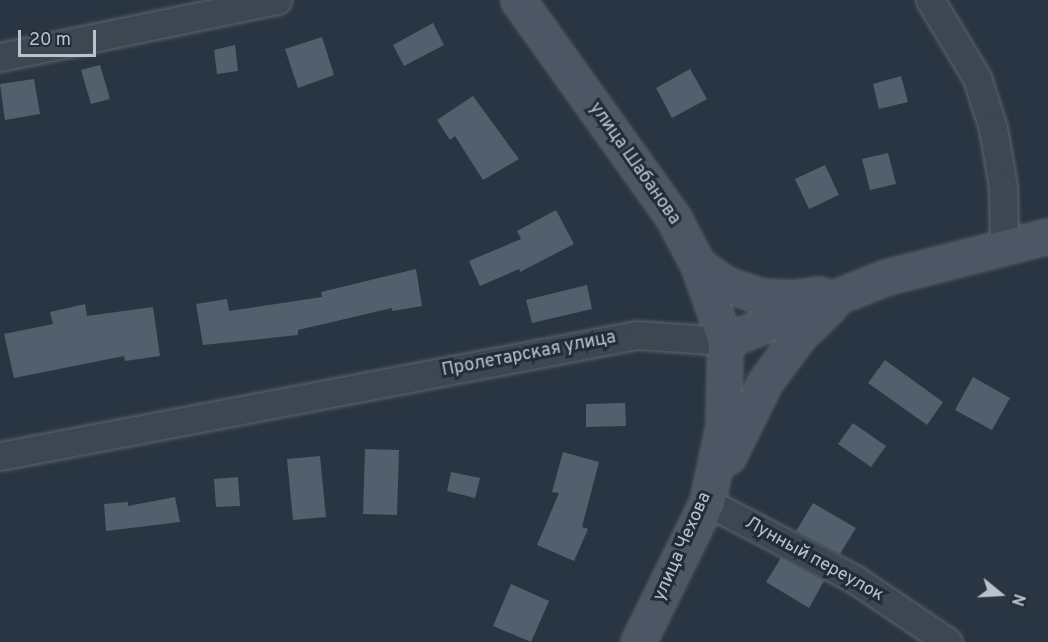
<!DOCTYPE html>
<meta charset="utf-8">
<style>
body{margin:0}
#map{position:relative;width:1048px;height:642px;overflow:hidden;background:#293542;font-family:Overpass,sans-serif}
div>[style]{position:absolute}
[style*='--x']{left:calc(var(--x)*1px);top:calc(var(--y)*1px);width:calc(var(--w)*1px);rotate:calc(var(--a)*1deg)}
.building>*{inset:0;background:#52606d}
.roads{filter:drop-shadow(0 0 2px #5c656f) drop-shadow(0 0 2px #5c656f)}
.street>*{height:27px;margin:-13.5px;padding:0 13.5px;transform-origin:13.5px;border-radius:13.5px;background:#3d4752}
.secondary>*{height:33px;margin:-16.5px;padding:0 16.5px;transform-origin:16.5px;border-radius:16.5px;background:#4c5665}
span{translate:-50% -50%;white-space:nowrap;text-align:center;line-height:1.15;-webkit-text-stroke:6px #222c38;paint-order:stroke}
.street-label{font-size:18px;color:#bbc2cc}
.north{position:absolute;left:970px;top:564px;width:60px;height:60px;-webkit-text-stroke:4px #222c38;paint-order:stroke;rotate:108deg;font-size:16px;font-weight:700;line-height:24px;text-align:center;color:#bbc2cc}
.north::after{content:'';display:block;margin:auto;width:21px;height:27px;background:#bbc2cc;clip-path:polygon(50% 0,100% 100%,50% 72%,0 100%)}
.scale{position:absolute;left:18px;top:30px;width:78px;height:27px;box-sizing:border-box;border:3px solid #bbc2cc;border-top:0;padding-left:8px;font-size:18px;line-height:21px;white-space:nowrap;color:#bbc2cc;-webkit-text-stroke:4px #222c38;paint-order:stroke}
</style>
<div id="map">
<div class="building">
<i style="clip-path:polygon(433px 23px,444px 45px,404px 66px,393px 45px)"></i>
<i style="clip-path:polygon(322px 37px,334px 75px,298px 88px,285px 49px)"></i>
<i style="clip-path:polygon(235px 45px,238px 71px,217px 74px,214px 50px)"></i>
<i style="clip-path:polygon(100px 65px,110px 99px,91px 104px,81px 70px)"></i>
<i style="clip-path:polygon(690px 69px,707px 99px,672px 118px,656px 88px)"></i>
<i style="clip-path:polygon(901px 76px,908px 102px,879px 109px,873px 84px)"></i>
<i style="clip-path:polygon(34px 79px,40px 114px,5px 120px,0 84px)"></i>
<i style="clip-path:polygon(473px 96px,519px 159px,483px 180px,455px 136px,450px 140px,437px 120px)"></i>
<i style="clip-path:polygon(888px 153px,896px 184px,870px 190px,862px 159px)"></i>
<i style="clip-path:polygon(825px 165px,839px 195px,809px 209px,795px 179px)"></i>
<i style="clip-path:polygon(556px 210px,574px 244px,520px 272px,519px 269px,480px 286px,469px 261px,521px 239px,517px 231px)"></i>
<i style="clip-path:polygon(416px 269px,422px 306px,392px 311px,392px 308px,298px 330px,298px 335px,203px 345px,196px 304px,227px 299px,229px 311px,322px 297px,321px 292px)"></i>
<i style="clip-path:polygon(587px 285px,592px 309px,532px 323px,526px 300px)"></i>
<i style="clip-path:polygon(85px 304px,87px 316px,153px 307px,160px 356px,125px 361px,124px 356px,14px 378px,4px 334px,53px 324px,50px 312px)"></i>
<i style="clip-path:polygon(885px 360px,943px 402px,927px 425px,868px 383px)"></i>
<i style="clip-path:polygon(973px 377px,1010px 398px,992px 430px,955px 410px)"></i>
<i style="clip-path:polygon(625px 403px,626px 426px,586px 427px,586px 404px)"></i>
<i style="clip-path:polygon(853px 423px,886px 446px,871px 467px,838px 444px)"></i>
<i style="clip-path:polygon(365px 449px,399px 450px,397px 515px,363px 514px)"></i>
<i style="clip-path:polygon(563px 452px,599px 462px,582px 527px,588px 529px,574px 561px,537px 545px,559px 493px,552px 492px)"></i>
<i style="clip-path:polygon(320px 456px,326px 517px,293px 520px,287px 459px)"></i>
<i style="clip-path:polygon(451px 472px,480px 478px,475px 498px,447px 491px)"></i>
<i style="clip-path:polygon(238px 477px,240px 506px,216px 507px,214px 479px)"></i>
<i style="clip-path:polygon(175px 497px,180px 522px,106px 531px,104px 504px,128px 502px,128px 506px)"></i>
<i style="clip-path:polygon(813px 503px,856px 528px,840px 554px,796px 531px)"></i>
<i style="clip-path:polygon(781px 558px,824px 581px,809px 608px,766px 582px)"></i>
<i style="clip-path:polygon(511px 584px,549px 601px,531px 642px,493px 626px)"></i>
</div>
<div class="roads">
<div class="street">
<i style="--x:930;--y:0;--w:91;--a:58.9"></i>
<i style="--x:977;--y:78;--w:52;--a:72.3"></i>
<i style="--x:993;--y:128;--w:60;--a:80.4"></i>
<i style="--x:1003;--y:187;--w:60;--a:89"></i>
<i style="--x:0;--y:57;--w:283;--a:-11.6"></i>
<i style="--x:0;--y:456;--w:648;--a:-10.76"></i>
<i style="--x:637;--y:335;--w:88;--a:3.9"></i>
<i style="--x:707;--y:502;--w:168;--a:27.6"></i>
<i style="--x:856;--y:580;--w:111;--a:34"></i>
</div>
<div class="secondary">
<i style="--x:518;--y:0;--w:269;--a:54.5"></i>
<i style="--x:674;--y:219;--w:52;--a:62.4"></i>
<i style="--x:698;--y:265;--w:81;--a:70.4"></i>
<i style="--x:725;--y:341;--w:86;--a:91.3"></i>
<i style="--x:723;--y:427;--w:77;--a:102"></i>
<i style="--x:707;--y:502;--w:156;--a:116.2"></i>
<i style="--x:698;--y:265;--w:33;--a:35"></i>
<i style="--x:725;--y:284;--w:36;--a:19"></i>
<i style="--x:759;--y:296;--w:34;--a:3"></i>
<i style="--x:793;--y:298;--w:26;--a:-9"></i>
<i style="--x:725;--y:341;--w:174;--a:-21.6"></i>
<i style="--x:887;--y:277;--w:166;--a:-14.3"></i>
<i style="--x:728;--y:457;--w:84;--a:-63.7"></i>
<i style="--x:765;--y:382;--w:57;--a:-53.5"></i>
<i style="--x:799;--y:336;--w:42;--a:-44"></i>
</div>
</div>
<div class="street-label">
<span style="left:634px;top:164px;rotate:55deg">улица Шабанова</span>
<span style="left:529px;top:355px;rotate:-11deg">Пролетарская улица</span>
<span style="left:683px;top:547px;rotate:-66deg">улица Чехова</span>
<span style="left:814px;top:560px;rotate:29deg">Лунный переулок</span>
</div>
<div class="north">N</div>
<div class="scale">20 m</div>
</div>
